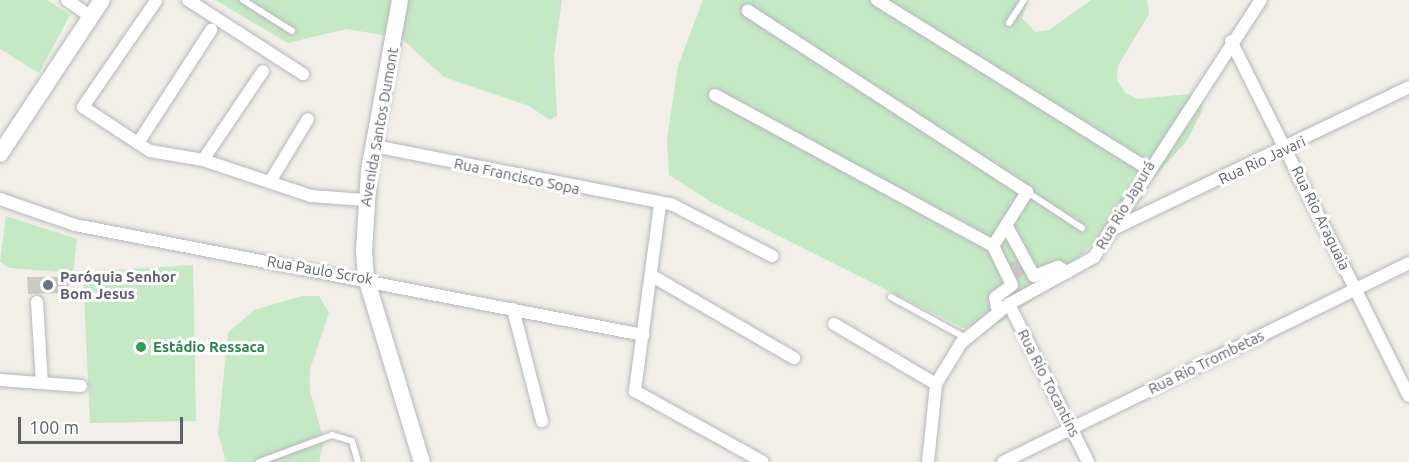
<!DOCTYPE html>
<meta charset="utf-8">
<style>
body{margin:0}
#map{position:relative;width:1409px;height:462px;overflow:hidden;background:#f1efe8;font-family:Ubuntu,sans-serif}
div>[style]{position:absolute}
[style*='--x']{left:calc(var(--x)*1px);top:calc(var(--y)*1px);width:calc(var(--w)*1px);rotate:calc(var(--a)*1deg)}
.green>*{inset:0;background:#c5e8c5}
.building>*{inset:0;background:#cccac5}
.roads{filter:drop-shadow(0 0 2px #b5b8bc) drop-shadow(0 0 2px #b5b8bc)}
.lane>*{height:6px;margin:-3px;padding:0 3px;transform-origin:3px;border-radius:3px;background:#fff}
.street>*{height:12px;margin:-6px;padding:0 6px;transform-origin:6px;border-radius:6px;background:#fff}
.secondary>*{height:16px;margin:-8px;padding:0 8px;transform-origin:8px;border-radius:8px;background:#fff}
.dots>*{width:16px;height:16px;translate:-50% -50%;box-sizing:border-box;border:3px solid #fff;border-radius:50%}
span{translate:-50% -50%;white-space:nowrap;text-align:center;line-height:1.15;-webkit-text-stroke:6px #fff;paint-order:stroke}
.street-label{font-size:15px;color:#5f6368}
.worship-label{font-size:15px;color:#5b616d;font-weight:700}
.left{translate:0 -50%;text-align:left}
.leisure-label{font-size:15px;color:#27864d;font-weight:700}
.scale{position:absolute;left:18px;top:417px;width:165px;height:27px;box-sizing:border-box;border:3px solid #5f6368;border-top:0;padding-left:8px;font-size:18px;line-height:21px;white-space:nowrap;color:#5f6368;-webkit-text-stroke:4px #fff;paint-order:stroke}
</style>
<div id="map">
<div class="green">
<i style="clip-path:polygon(0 0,47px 0,70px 15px,39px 73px,0 49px)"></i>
<i style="clip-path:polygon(215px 0,562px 0,554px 56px,557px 116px,550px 120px,529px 106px,444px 77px,401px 38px,346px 29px,288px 43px)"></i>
<i style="clip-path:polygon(703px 0,1028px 0,1022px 18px,1035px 32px,1049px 30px,1091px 0,1147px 0,1149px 14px,1118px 66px,1117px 80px,1125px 93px,1138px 99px,1199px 93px,1203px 109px,1187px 141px,1053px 286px,1000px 323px,963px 328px,711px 202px,669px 175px,667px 139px,678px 66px)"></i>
<i style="clip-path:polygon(6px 216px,77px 239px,73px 273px,9px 268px,0 262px)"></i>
<i style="clip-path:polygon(193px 265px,196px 421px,90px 423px,83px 272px)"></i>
<i style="clip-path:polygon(302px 296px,319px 296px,329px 313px,310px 369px,310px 391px,324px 441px,319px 462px,226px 462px,218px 433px,228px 333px,254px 310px)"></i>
</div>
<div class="building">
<i style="clip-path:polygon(1019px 260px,1025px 274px,1016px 280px,1006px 263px)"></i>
<i style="clip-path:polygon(27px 277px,69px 277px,69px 293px,28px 294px)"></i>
</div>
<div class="roads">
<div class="lane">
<i style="--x:243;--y:0;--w:58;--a:32.3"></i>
<i style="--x:1009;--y:23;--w:27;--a:-57"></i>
<i style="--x:1027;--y:192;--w:66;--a:33.2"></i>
<i style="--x:891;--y:297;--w:85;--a:28.7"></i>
<i style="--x:259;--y:462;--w:78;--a:-20.3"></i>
<i style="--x:332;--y:435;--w:21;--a:17"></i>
<i style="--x:352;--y:441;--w:22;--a:74"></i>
</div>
<div class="street">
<i style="--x:67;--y:0;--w:28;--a:35"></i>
<i style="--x:188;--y:0;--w:137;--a:32.8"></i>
<i style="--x:877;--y:0;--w:318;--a:31.9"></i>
<i style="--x:156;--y:1;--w:129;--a:124.6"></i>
<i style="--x:83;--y:107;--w:80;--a:33.3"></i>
<i style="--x:150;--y:151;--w:54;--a:9.6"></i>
<i style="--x:203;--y:160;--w:114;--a:18.4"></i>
<i style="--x:311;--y:196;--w:54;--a:4.2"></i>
<i style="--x:1231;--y:41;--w:397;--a:63.4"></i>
<i style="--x:715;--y:95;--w:316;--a:28.5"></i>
<i style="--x:993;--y:246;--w:64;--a:-57.8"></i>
<i style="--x:1027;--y:192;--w:333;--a:-147"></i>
<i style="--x:138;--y:143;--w:135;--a:-57.1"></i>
<i style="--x:374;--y:146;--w:303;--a:11.1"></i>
<i style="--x:671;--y:204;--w:114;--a:27.2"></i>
<i style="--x:203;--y:160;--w:107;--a:-56"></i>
<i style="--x:271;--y:180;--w:71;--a:-58.8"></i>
<i style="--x:0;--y:199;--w:79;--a:19.1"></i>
<i style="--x:75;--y:225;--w:579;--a:10.96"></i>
<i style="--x:660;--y:205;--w:188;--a:97.7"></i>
<i style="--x:635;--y:391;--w:146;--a:29"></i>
<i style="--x:1006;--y:225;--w:58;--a:61.2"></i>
<i style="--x:1034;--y:276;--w:26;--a:-21"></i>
<i style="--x:1058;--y:267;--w:11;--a:27"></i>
<i style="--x:1113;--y:229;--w:328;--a:-25.6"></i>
<i style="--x:993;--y:246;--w:43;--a:64"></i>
<i style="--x:1012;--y:285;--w:21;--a:143"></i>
<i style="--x:995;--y:298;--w:14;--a:78"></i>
<i style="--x:654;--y:277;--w:162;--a:30.1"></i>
<i style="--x:37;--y:302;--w:81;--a:86.5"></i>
<i style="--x:1009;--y:304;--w:177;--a:63.4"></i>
<i style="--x:513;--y:309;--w:116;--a:75.5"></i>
<i style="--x:834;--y:324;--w:118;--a:30.5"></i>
<i style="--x:0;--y:380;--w:81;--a:4.2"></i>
<i style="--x:928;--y:462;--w:78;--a:-84.1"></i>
<i style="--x:936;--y:384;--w:48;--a:-58.6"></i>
<i style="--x:961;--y:343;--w:62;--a:-39.1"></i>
<i style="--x:1009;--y:304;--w:97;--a:-28.9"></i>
<i style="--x:1094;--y:257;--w:306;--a:-57"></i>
<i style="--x:1003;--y:462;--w:452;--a:-26.1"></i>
</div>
<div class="secondary">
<i style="--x:400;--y:0;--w:174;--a:100.3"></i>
<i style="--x:369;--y:171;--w:79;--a:93.6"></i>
<i style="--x:364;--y:250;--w:28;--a:86"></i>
<i style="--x:366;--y:278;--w:192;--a:73.1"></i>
<i style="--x:0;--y:154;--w:185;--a:-56.5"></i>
</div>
</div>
<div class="dots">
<i style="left:48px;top:285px;background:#6b7280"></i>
<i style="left:141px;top:347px;background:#2e9e5b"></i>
</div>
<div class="street-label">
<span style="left:379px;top:127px;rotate:-80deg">Avenida Santos Dumont</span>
<span style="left:1262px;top:160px;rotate:-25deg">Rua Rio Javari</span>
<span style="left:517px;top:176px;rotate:12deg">Rua Francisco Sopa</span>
<span style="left:1125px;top:205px;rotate:-59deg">Rua Rio Japurá</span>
<span style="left:1321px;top:218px;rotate:64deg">Rua Rio Araguaia</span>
<span style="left:320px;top:270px;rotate:10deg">Rua Paulo Scrok</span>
<span style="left:1206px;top:362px;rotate:-26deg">Rua Rio Trombetas</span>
<span style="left:1049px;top:383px;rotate:63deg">Rua Rio Tocantins</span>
</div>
<div class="worship-label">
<span class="left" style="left:60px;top:285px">Paróquia Senhor<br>Bom Jesus</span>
</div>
<div class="leisure-label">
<span class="left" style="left:153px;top:347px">Estádio Ressaca</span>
</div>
<div class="scale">100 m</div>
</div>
